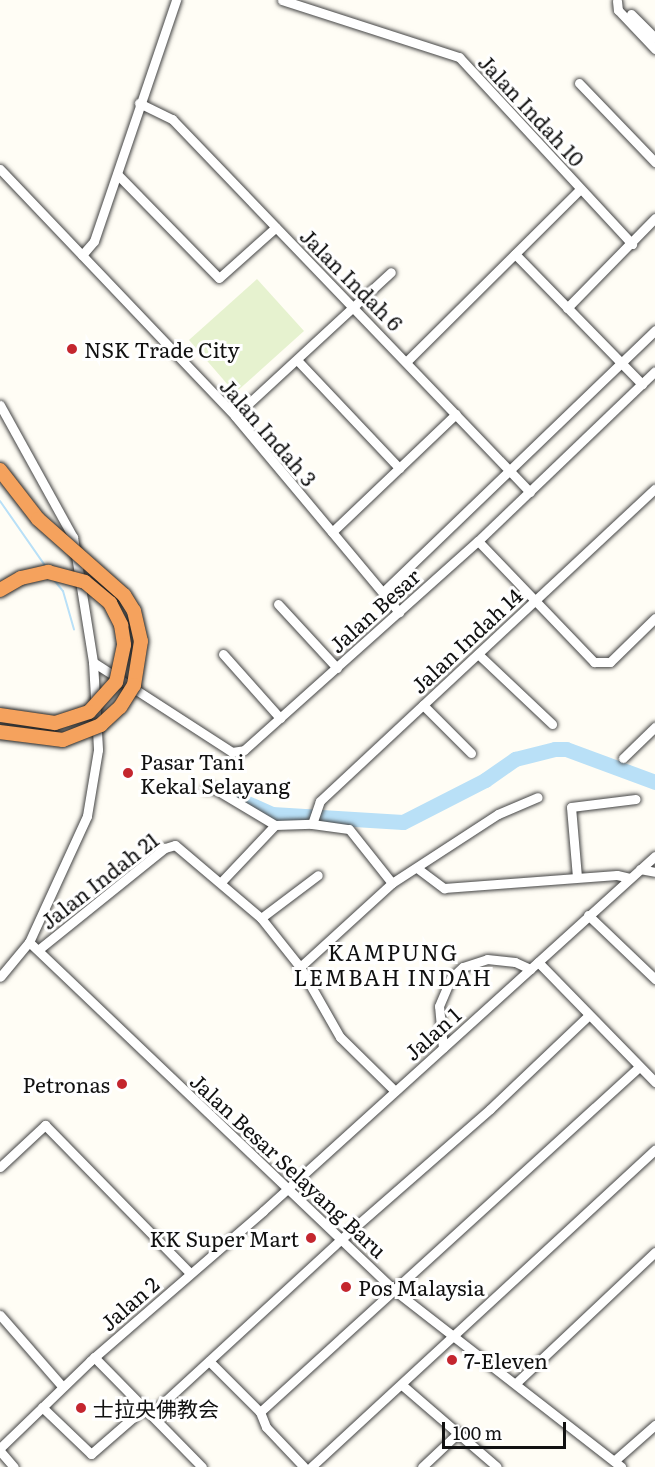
<!DOCTYPE html>
<meta charset="utf-8">
<style>
body{margin:0}
#map{position:relative;width:655px;height:1467px;overflow:hidden;background:#fffdf5;font-family:Literata,"Noto Sans SC",serif}
div>[style]{position:absolute}
[style*='--x']{left:calc(var(--x)*1px);top:calc(var(--y)*1px);width:calc(var(--w)*1px);rotate:calc(var(--a)*1deg)}
.pitch>*{inset:0;background:#e6f2cf}
.stream>*{height:2px;margin:-1px;padding:0 1px;transform-origin:1px;border-radius:1px;background:#b9e0f7}
.river>*{height:15px;margin:-7.5px;padding:0 7.5px;transform-origin:7.5px;border-radius:7.5px;background:#b9e0f7}
.roads{filter:drop-shadow(0 0 2px #444) drop-shadow(0 0 2px #444)}
.minor>*{height:9px;margin:-4.5px;padding:0 4.5px;transform-origin:4.5px;border-radius:4.5px;background:#fff}
.bridges{filter:drop-shadow(0 0 2px #222) drop-shadow(0 0 2px #222)}
.highway-bridge>*{height:14px;margin:-7px;padding:0 7px;transform-origin:7px;border-radius:7px;background:#f5a25d}
.dots>*{width:16px;height:16px;translate:-50% -50%;box-sizing:border-box;border:3px solid #fff;border-radius:50%}
span{translate:-50% -50%;white-space:nowrap;text-align:center;line-height:1.15;-webkit-text-stroke:6px #fff;paint-order:stroke}
.street-label{font-size:21px;color:#111}
.poi-label{font-size:21px;color:#111}
.left{translate:0 -50%;text-align:left}
.right{translate:-100% -50%;text-align:right}
.neighbourhood-label{font-size:22px;color:#111;letter-spacing:1.5px}
.scale{position:absolute;left:442px;top:1422px;width:124px;height:27px;box-sizing:border-box;border:3px solid #111;border-top:0;padding-left:8px;font-size:18px;line-height:21px;white-space:nowrap;color:#111;-webkit-text-stroke:4px #fff;paint-order:stroke}
</style>
<div id="map">
<div class="pitch">
<i style="clip-path:polygon(257px 279px,304px 331px,235px 393px,189px 340px)"></i>
</div>
<div class="stream">
<i style="--x:0;--y:501;--w:80;--a:55.1"></i>
<i style="--x:54;--y:580;--w:14;--a:51"></i>
<i style="--x:63;--y:591;--w:40;--a:74"></i>
</div>
<div class="river">
<i style="--x:236;--y:798;--w:39;--a:24"></i>
<i style="--x:272;--y:814;--w:131;--a:3.5"></i>
<i style="--x:403;--y:822;--w:92;--a:-27.1"></i>
<i style="--x:485;--y:780;--w:37;--a:-35"></i>
<i style="--x:515;--y:759;--w:41;--a:-14"></i>
<i style="--x:555;--y:749;--w:11;--a:0"></i>
<i style="--x:566;--y:749;--w:95;--a:20.3"></i>
</div>
<div class="roads">
<div class="minor">
<i style="--x:282;--y:0;--w:186;--a:17.9"></i>
<i style="--x:459;--y:57;--w:255;--a:47.2"></i>
<i style="--x:617;--y:1;--w:9;--a:84"></i>
<i style="--x:618;--y:10;--w:54;--a:46.5"></i>
<i style="--x:631;--y:14;--w:34;--a:45"></i>
<i style="--x:579;--y:83;--w:110;--a:46.1"></i>
<i style="--x:139;--y:103;--w:37;--a:26"></i>
<i style="--x:172;--y:119;--w:517;--a:46.18"></i>
<i style="--x:0;--y:169;--w:341;--a:46.4"></i>
<i style="--x:235;--y:416;--w:256;--a:50.1"></i>
<i style="--x:118;--y:175;--w:144;--a:45.6"></i>
<i style="--x:219;--y:278;--w:76;--a:-41.8"></i>
<i style="--x:515;--y:254;--w:182;--a:45.7"></i>
<i style="--x:82;--y:255;--w:18;--a:-49"></i>
<i style="--x:94;--y:241;--w:255;--a:-71.2"></i>
<i style="--x:567;--y:308;--w:126;--a:-45.6"></i>
<i style="--x:297;--y:360;--w:149;--a:46.6"></i>
<i style="--x:407;--y:361;--w:244;--a:-44.8"></i>
<i style="--x:0;--y:405;--w:151;--a:61.1"></i>
<i style="--x:73;--y:537;--w:127;--a:80.9"></i>
<i style="--x:93;--y:662;--w:88;--a:86.7"></i>
<i style="--x:98;--y:750;--w:67;--a:99.5"></i>
<i style="--x:87;--y:816;--w:139;--a:114.7"></i>
<i style="--x:29;--y:942;--w:45;--a:129.6"></i>
<i style="--x:235;--y:416;--w:212;--a:-42.7"></i>
<i style="--x:332;--y:532;--w:171;--a:-43.6"></i>
<i style="--x:478;--y:541;--w:168;--a:46.2"></i>
<i style="--x:594;--y:662;--w:16;--a:0"></i>
<i style="--x:610;--y:662;--w:63;--a:-44.4"></i>
<i style="--x:383;--y:592;--w:378;--a:-43.9"></i>
<i style="--x:278;--y:604;--w:87;--a:47.3"></i>
<i style="--x:223;--y:654;--w:86;--a:48.3"></i>
<i style="--x:478;--y:654;--w:102;--a:43.4"></i>
<i style="--x:93;--y:662;--w:166;--a:32.9"></i>
<i style="--x:232;--y:752;--w:12;--a:-9"></i>
<i style="--x:244;--y:750;--w:314;--a:-41.8"></i>
<i style="--x:478;--y:541;--w:245;--a:-43.8"></i>
<i style="--x:423;--y:705;--w:68;--a:45"></i>
<i style="--x:623;--y:758;--w:45;--a:-44.1"></i>
<i style="--x:206;--y:789;--w:7;--a:-8"></i>
<i style="--x:213;--y:788;--w:72;--a:30.8"></i>
<i style="--x:275;--y:825;--w:37;--a:-2"></i>
<i style="--x:312;--y:824;--w:37;--a:8"></i>
<i style="--x:349;--y:829;--w:69;--a:51.5"></i>
<i style="--x:312;--y:824;--w:24;--a:-71"></i>
<i style="--x:320;--y:801;--w:458;--a:-43"></i>
<i style="--x:417;--y:868;--w:34;--a:37"></i>
<i style="--x:444;--y:888;--w:173;--a:-4.3"></i>
<i style="--x:617;--y:875;--w:13;--a:13"></i>
<i style="--x:640;--y:869;--w:15;--a:11"></i>
<i style="--x:577;--y:877;--w:70;--a:-94.9"></i>
<i style="--x:571;--y:807;--w:65;--a:-7"></i>
<i style="--x:222;--y:881;--w:77;--a:-46.6"></i>
<i style="--x:588;--y:915;--w:93;--a:43.7"></i>
<i style="--x:261;--y:918;--w:71;--a:-37"></i>
<i style="--x:29;--y:942;--w:504;--a:43.63"></i>
<i style="--x:394;--y:1290;--w:288;--a:37.9"></i>
<i style="--x:38;--y:950;--w:163;--a:-38.8"></i>
<i style="--x:165;--y:848;--w:10;--a:-17"></i>
<i style="--x:175;--y:845;--w:113;--a:40.3"></i>
<i style="--x:261;--y:918;--w:63;--a:51.5"></i>
<i style="--x:300;--y:967;--w:81;--a:60.3"></i>
<i style="--x:340;--y:1037;--w:77;--a:44.5"></i>
<i style="--x:538;--y:962;--w:168;--a:45.7"></i>
<i style="--x:300;--y:967;--w:125;--a:-42.4"></i>
<i style="--x:392;--y:883;--w:126;--a:-33.1"></i>
<i style="--x:498;--y:814;--w:43;--a:-23"></i>
<i style="--x:443;--y:1048;--w:42;--a:-95.4"></i>
<i style="--x:439;--y:1006;--w:30;--a:-67"></i>
<i style="--x:451;--y:978;--w:16;--a:-43"></i>
<i style="--x:463;--y:967;--w:25;--a:-18"></i>
<i style="--x:487;--y:959;--w:28;--a:6"></i>
<i style="--x:515;--y:962;--w:17;--a:25"></i>
<i style="--x:0;--y:1167;--w:62;--a:-43"></i>
<i style="--x:45;--y:1125;--w:207;--a:45.6"></i>
<i style="--x:0;--y:1315;--w:94;--a:48.9"></i>
<i style="--x:94;--y:1357;--w:154;--a:45.5"></i>
<i style="--x:209;--y:1361;--w:72;--a:45"></i>
<i style="--x:260;--y:1412;--w:16;--a:68"></i>
<i style="--x:266;--y:1427;--w:55;--a:46.5"></i>
<i style="--x:516;--y:1383;--w:191;--a:-43.3"></i>
<i style="--x:402;--y:1385;--w:125;--a:40.8"></i>
<i style="--x:42;--y:1407;--w:68;--a:43.8"></i>
<i style="--x:91;--y:1454;--w:72;--a:-41"></i>
<i style="--x:260;--y:1412;--w:513;--a:-42.31"></i>
<i style="--x:151;--y:1414;--w:257;--a:-42.6"></i>
<i style="--x:340;--y:1240;--w:199;--a:-41.1"></i>
<i style="--x:490;--y:1109;--w:135;--a:-43.5"></i>
<i style="--x:0;--y:1448;--w:125;--a:-44"></i>
<i style="--x:90;--y:1361;--w:229;--a:-40.9"></i>
<i style="--x:263;--y:1211;--w:529;--a:-42.16"></i>
<i style="--x:0;--y:1451;--w:21;--a:49"></i>
<i style="--x:614;--y:1461;--w:55;--a:-41.3"></i>
<i style="--x:311;--y:1467;--w:468;--a:-42.7"></i>
<i style="--x:422;--y:1467;--w:48;--a:-43.3"></i>
</div>
</div>
<div class="bridges">
<div class="highway-bridge">
<i style="--x:0;--y:470;--w:62;--a:52.2"></i>
<i style="--x:38;--y:519;--w:115;--a:41.5"></i>
<i style="--x:124;--y:595;--w:19;--a:58"></i>
<i style="--x:134;--y:611;--w:31;--a:77"></i>
<i style="--x:141;--y:641;--w:45;--a:99"></i>
<i style="--x:134;--y:685;--w:26;--a:122"></i>
<i style="--x:120;--y:707;--w:26;--a:137"></i>
<i style="--x:101;--y:725;--w:41;--a:158.5"></i>
<i style="--x:63;--y:740;--w:64;--a:-172.8"></i>
<i style="--x:0;--y:590;--w:24;--a:-30"></i>
<i style="--x:21;--y:578;--w:28;--a:-13"></i>
<i style="--x:48;--y:572;--w:38;--a:15"></i>
<i style="--x:85;--y:582;--w:33;--a:40"></i>
<i style="--x:110;--y:603;--w:25;--a:63"></i>
<i style="--x:121;--y:625;--w:20;--a:81"></i>
<i style="--x:124;--y:645;--w:38;--a:102"></i>
<i style="--x:116;--y:682;--w:40;--a:132"></i>
<i style="--x:89;--y:712;--w:36;--a:162"></i>
<i style="--x:55;--y:723;--w:56;--a:-171.7"></i>
</div>
</div>
<div class="dots">
<i style="left:72px;top:349px;background:#c4262e"></i>
<i style="left:128px;top:773px;background:#c4262e"></i>
<i style="left:122px;top:1084px;background:#c4262e"></i>
<i style="left:311px;top:1238px;background:#c4262e"></i>
<i style="left:346px;top:1287px;background:#c4262e"></i>
<i style="left:452px;top:1360px;background:#c4262e"></i>
<i style="left:81px;top:1408px;background:#c4262e"></i>
</div>
<div class="street-label">
<span style="left:532px;top:110px;rotate:47deg">Jalan Indah 10</span>
<span style="left:352px;top:279px;rotate:45deg">Jalan Indah 6</span>
<span style="left:269px;top:432px;rotate:49deg">Jalan Indah 3</span>
<span style="left:374px;top:610px;rotate:-42deg">Jalan Besar</span>
<span style="left:466px;top:640px;rotate:-43deg">Jalan Indah 14</span>
<span style="left:99px;top:880px;rotate:-38deg">Jalan Indah 21</span>
<span style="left:432px;top:1033px;rotate:-42deg">Jalan 1</span>
<span style="left:289px;top:1165px;rotate:43deg">Jalan Besar Selayang Baru</span>
<span style="left:129px;top:1303px;rotate:-41deg">Jalan 2</span>
</div>
<div class="poi-label">
<span class="left" style="left:84px;top:349px">NSK Trade City</span>
<span class="left" style="left:140px;top:773px">Pasar Tani<br>Kekal Selayang</span>
<span class="right" style="left:110px;top:1084px">Petronas</span>
<span class="right" style="left:299px;top:1238px">KK Super Mart</span>
<span class="left" style="left:358px;top:1287px">Pos Malaysia</span>
<span class="left" style="left:464px;top:1360px">7-Eleven</span>
<span class="left" style="left:93px;top:1408px">士拉央佛教会</span>
</div>
<div class="neighbourhood-label">
<span style="left:393px;top:964px">KAMPUNG<br>LEMBAH INDAH</span>
</div>
<div class="scale">100 m</div>
</div>
